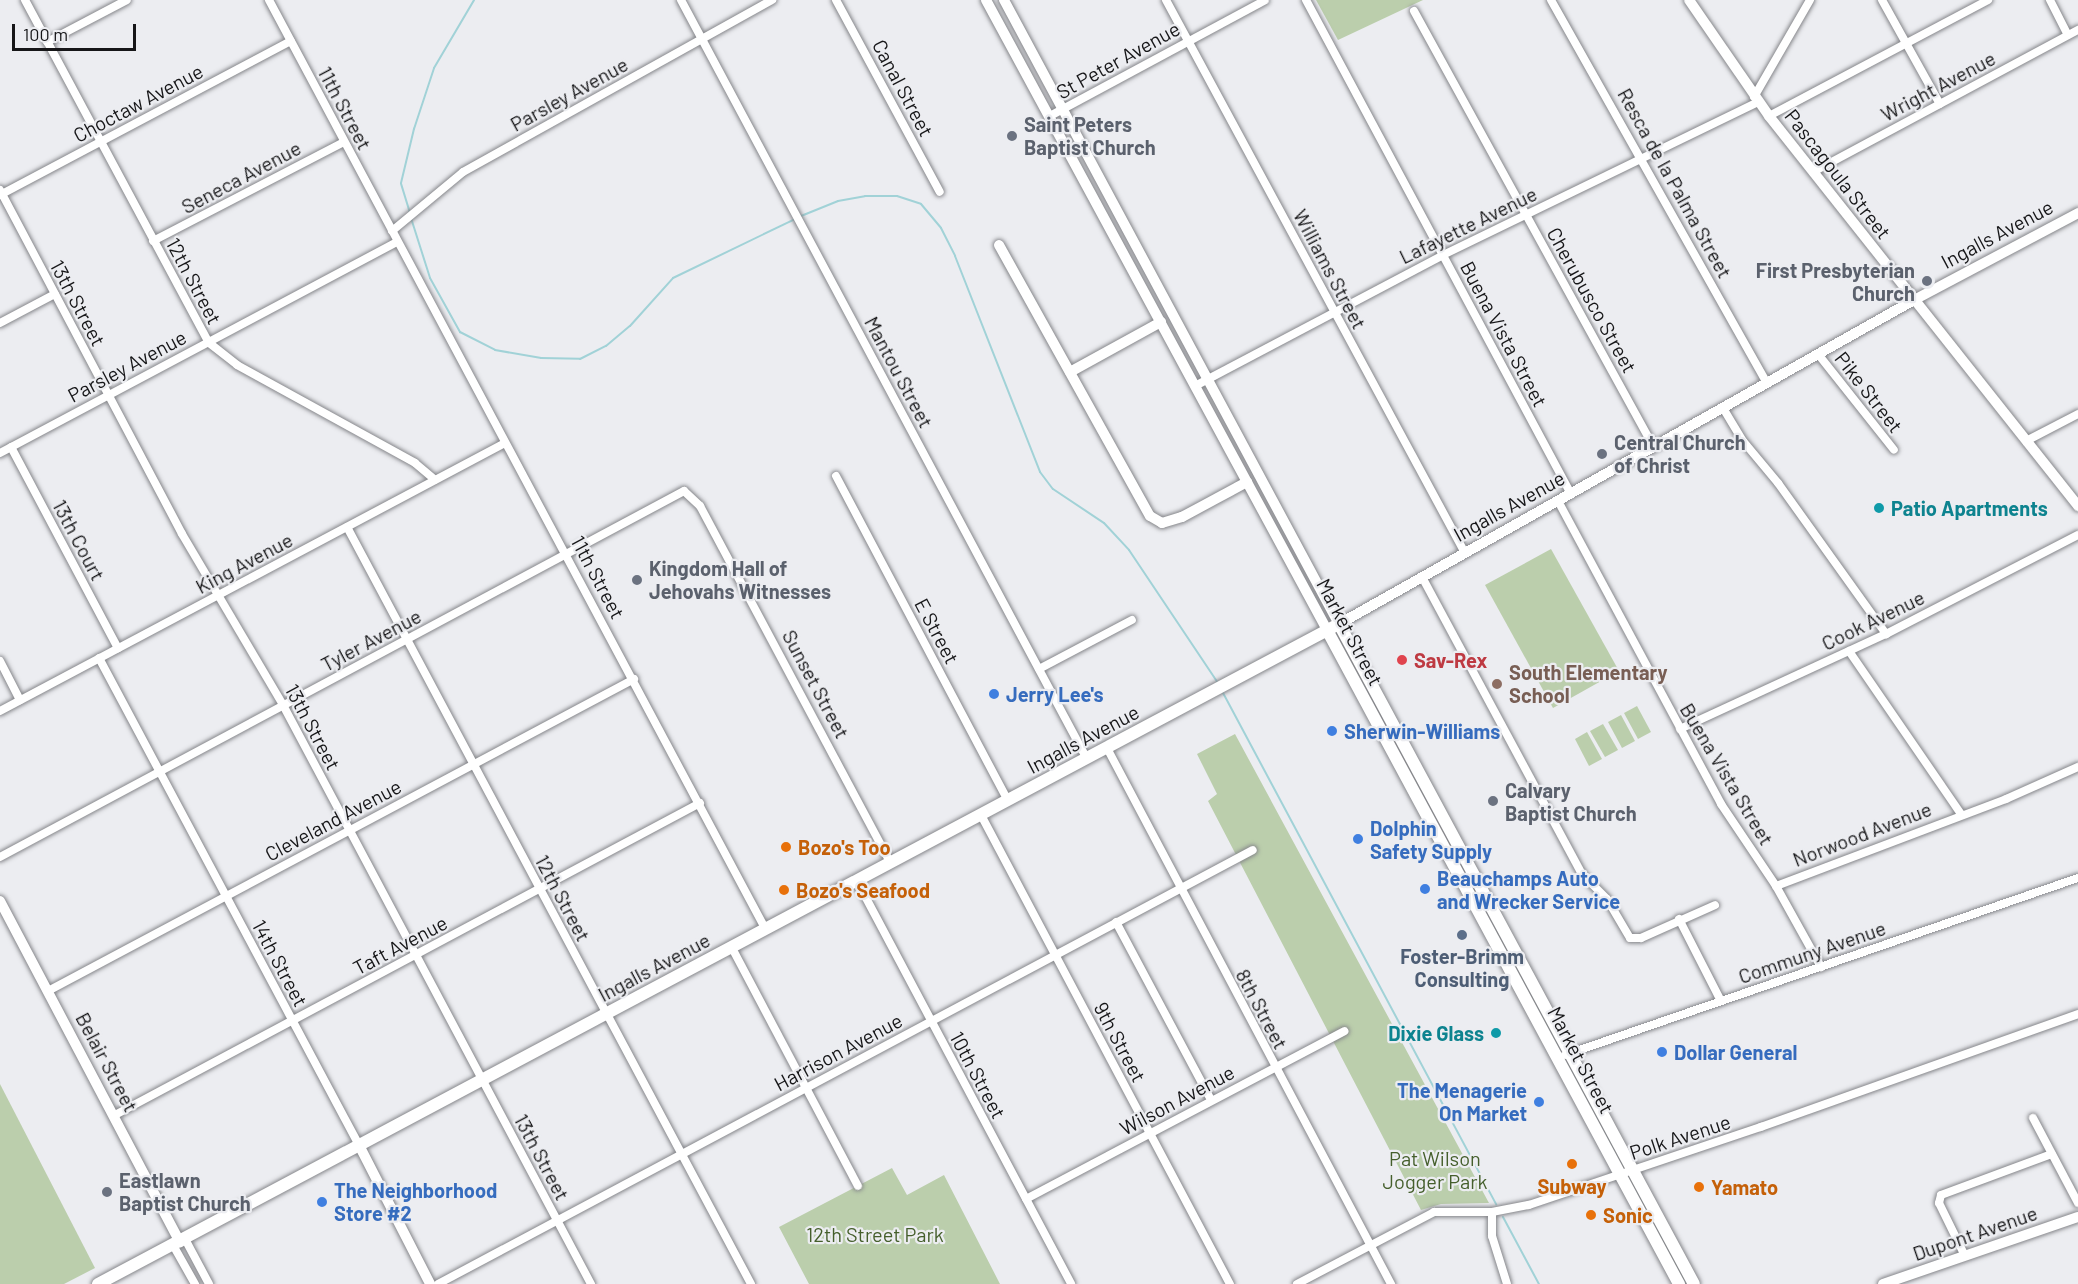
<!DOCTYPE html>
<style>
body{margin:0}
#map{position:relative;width:2078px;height:1284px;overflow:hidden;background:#ecedf1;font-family:Barlow,sans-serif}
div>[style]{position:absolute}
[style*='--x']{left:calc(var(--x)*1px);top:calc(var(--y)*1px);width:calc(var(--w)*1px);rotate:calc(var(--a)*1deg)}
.green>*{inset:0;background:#bbceac}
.stream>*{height:2px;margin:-1px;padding:0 1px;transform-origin:1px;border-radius:1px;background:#a1d2d7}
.roads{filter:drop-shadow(0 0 2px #85868a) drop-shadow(0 0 2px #85868a)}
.minor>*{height:8px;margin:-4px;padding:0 4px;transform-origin:4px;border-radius:4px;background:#fff}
.tertiary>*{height:10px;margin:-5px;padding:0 5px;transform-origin:5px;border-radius:5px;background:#fff}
.secondary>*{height:12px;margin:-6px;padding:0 6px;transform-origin:6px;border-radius:6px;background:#fff}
.dots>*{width:16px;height:16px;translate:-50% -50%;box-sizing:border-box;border:3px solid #ecedf1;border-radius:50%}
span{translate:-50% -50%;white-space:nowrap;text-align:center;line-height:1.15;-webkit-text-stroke:4.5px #ecedf1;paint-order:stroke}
.street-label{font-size:20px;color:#161618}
.worship-label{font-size:20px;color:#5b616d;font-weight:700}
.left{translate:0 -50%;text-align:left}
.right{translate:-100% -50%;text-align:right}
.culture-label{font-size:20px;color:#0d838f;font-weight:700}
.health-label{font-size:20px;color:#be3a42;font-weight:700}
.education-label{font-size:20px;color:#785e54;font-weight:700}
.shop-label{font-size:20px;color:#366cbe;font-weight:700}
.food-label{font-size:20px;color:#c56008;font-weight:700}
.service-label{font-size:20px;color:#4e5e75;font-weight:700}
.park-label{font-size:20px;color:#455f2c}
.scale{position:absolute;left:12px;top:24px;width:124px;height:27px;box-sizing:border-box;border:3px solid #161618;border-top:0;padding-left:8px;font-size:18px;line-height:21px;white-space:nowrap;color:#161618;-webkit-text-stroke:4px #ecedf1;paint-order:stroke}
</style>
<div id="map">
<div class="green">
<i style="clip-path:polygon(1316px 0,1423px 0,1338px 40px)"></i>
<i style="clip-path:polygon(1551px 549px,1619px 671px,1553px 708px,1485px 585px)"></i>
<i style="clip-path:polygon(1637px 706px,1651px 732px,1638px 739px,1624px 713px)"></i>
<i style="clip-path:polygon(1621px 715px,1635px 741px,1622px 748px,1608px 722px)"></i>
<i style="clip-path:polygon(1603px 724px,1618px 750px,1605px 757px,1590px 731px)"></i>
<i style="clip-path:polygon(1587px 732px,1602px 759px,1589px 766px,1575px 739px)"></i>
<i style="clip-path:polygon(1235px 734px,1489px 1203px,1441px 1204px,1421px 1210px,1208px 801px,1217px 794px,1197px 754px)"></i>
<i style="clip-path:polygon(0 1084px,95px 1268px,64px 1284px,0 1284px)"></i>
<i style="clip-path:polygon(892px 1168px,907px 1195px,944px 1175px,1000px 1284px,809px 1284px,779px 1227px)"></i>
</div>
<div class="stream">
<i style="--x:410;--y:213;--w:31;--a:-107"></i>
<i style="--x:401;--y:183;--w:56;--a:-76.5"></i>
<i style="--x:414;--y:129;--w:64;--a:-71.8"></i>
<i style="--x:434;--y:68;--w:79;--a:-59.5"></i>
<i style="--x:801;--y:216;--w:40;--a:-22"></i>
<i style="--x:838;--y:201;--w:27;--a:-10"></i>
<i style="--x:865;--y:196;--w:32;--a:0"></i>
<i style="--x:897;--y:196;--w:25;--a:18"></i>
<i style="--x:921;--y:204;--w:31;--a:50"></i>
<i style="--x:941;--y:228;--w:31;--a:63"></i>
<i style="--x:955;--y:256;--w:232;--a:68.5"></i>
<i style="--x:1040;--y:472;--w:21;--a:53"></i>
<i style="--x:1053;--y:489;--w:61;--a:33.7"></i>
<i style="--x:1104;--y:523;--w:37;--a:47"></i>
<i style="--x:1129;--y:550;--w:160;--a:56.2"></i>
<i style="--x:411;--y:218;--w:63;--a:72.4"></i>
<i style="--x:430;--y:278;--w:62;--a:60.9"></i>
<i style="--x:460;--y:332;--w:39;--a:27"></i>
<i style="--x:495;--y:350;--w:47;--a:9.9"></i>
<i style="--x:541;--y:358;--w:39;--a:1"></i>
<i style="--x:580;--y:359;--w:29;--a:-27"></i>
<i style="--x:606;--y:346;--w:31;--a:-40"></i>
<i style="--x:630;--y:326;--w:64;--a:-48.1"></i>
<i style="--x:673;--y:278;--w:136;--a:-25.8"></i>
<i style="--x:1222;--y:691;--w:582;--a:61.89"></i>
<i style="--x:1503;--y:1217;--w:76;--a:61.8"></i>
</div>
<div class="roads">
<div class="minor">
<i style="--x:25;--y:0;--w:388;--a:61.8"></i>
<i style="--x:208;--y:342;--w:37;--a:38"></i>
<i style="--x:237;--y:365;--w:203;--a:28.8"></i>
<i style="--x:415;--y:463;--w:26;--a:40"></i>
<i style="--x:269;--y:0;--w:1054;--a:61.88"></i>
<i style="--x:681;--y:0;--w:861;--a:61.86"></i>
<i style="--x:836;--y:0;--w:218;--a:61.6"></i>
<i style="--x:1166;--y:0;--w:629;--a:61.6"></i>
<i style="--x:1306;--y:0;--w:561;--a:61.79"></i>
<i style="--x:1551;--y:0;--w:440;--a:60.6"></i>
<i style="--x:1882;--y:0;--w:119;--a:60.9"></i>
<i style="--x:2050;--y:0;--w:39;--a:63"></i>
<i style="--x:1414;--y:11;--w:498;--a:61.2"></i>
<i style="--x:47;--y:42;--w:90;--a:-27.7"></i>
<i style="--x:1754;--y:97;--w:112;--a:-60"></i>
<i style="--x:1050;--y:116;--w:244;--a:-28.3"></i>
<i style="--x:1769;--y:116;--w:248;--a:-27.9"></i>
<i style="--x:1813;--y:172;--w:301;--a:-28.2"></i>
<i style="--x:0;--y:190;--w:389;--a:62.1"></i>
<i style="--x:182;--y:534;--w:199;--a:59.4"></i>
<i style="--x:283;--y:705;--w:656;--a:61.99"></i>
<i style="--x:0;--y:195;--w:329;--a:-27.9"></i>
<i style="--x:392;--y:231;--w:92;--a:-39.7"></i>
<i style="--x:463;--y:172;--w:354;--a:-29.1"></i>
<i style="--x:153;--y:241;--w:215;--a:-27.4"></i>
<i style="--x:0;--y:323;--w:62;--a:-27.8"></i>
<i style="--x:1818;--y:354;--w:122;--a:51.6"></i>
<i style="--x:1195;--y:386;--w:280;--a:-27.8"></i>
<i style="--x:1443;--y:255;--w:350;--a:-25.9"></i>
<i style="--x:1723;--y:408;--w:39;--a:59"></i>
<i style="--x:1743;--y:441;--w:55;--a:50.2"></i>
<i style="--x:1778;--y:483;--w:186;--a:54.4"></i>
<i style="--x:2026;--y:441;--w:59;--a:-27.4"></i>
<i style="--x:11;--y:447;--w:228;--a:62"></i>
<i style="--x:0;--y:453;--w:450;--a:-28"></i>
<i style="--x:836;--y:476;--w:368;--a:62.1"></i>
<i style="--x:1558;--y:501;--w:344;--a:61.7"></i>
<i style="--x:1721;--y:804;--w:99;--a:56.1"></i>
<i style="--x:1776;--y:886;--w:93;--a:60.9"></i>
<i style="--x:347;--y:527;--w:858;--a:61.91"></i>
<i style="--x:1422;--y:577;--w:337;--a:61.7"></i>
<i style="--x:1582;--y:874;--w:35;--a:45"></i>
<i style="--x:1607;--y:899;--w:45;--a:59.5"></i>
<i style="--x:1630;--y:938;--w:11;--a:0"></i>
<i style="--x:1641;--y:938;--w:81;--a:-24"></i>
<i style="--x:1849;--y:651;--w:198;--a:55.5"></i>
<i style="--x:99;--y:658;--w:554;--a:61.91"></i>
<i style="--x:0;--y:661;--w:44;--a:62.9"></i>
<i style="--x:1039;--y:669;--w:105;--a:-27.8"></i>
<i style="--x:0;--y:711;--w:569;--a:-27.96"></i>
<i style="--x:1680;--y:729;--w:227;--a:-24.8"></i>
<i style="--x:1886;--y:634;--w:216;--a:-27.3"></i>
<i style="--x:1107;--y:748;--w:607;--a:62.08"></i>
<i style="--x:981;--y:815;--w:531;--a:62.04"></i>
<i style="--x:0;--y:857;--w:776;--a:-28.15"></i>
<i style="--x:684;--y:491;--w:22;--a:43"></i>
<i style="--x:700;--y:506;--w:405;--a:61.9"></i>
<i style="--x:857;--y:881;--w:456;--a:62"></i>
<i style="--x:1776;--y:886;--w:246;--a:-20.7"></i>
<i style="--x:2006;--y:799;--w:79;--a:-24"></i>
<i style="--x:1679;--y:919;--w:92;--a:62.9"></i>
<i style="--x:1116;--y:922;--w:202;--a:61.9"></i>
<i style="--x:732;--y:948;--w:269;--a:62.1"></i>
<i style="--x:48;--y:991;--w:664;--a:-28.03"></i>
<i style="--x:1565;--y:1055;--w:543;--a:-19.04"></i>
<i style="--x:115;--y:1115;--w:663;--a:-28.07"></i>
<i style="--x:2033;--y:1118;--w:96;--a:62.1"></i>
<i style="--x:1026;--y:1199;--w:360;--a:-27.8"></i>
<i style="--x:1492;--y:1212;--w:24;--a:90"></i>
<i style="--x:1492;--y:1236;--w:50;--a:72.6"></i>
<i style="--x:185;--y:1239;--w:51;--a:61.9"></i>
<i style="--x:173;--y:1245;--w:45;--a:60.6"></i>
<i style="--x:1965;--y:1256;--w:59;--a:-116.1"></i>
<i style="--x:1939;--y:1203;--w:8;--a:-76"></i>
<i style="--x:1941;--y:1195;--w:118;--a:-20.3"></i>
<i style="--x:438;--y:1284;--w:923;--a:-28.04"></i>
<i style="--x:1297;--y:1284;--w:155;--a:-27.7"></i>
<i style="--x:1434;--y:1212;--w:58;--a:0"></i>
<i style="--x:1492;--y:1212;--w:38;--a:-11"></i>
<i style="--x:1529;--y:1205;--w:245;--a:-18.6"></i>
<i style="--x:1761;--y:1127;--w:337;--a:-19.6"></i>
</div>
<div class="tertiary">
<i style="--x:986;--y:0;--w:716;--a:61.57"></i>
<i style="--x:1004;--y:0;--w:708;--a:61.77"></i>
<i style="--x:1339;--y:624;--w:660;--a:-29.4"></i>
<i style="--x:1914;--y:300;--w:186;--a:-27.9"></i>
<i style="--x:1689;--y:0;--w:141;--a:55.4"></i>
<i style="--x:1769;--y:116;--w:498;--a:51.6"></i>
<i style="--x:999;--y:245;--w:310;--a:60.9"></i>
<i style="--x:1150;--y:516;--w:14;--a:30"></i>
<i style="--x:1162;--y:523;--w:21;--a:-17"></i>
<i style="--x:1182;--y:517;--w:74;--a:-28.3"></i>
<i style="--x:1070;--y:372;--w:104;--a:-28.8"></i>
<i style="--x:0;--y:901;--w:386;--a:62.2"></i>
<i style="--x:360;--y:1147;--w:154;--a:62.9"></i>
<i style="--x:1883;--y:1284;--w:206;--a:-19"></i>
</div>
<div class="secondary">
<i style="--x:1327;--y:630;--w:743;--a:61.71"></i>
<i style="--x:98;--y:1284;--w:1406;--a:-28.01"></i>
<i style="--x:1339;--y:624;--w:749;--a:61.73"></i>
</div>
</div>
<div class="dots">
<i style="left:1012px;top:136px;background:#6b7280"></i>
<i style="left:1927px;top:281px;background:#6b7280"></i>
<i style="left:1602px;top:454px;background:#6b7280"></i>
<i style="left:1879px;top:508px;background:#0f9aa8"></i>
<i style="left:637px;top:580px;background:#6b7280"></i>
<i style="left:1402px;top:660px;background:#e0444e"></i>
<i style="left:1497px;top:684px;background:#8d6e63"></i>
<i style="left:994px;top:694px;background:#3f7fe0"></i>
<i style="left:1332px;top:731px;background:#3f7fe0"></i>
<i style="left:1493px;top:801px;background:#6b7280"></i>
<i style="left:1358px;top:839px;background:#3f7fe0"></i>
<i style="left:786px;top:847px;background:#e8710a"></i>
<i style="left:1425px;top:889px;background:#3f7fe0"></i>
<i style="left:784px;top:890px;background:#e8710a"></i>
<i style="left:1462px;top:935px;background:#5c6f8a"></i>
<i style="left:1496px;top:1033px;background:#0f9aa8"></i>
<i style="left:1662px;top:1052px;background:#3f7fe0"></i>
<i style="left:1539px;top:1102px;background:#3f7fe0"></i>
<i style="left:1572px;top:1164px;background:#e8710a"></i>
<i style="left:1699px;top:1187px;background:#e8710a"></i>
<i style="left:107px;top:1192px;background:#6b7280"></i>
<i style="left:322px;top:1202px;background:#3f7fe0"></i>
<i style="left:1591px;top:1215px;background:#e8710a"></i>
</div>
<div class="street-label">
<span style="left:1118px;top:60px;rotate:-29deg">St Peter Avenue</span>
<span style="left:1938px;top:86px;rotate:-28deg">Wright Avenue</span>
<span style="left:903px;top:88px;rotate:62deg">Canal Street</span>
<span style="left:569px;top:94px;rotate:-29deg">Parsley Avenue</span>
<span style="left:138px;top:103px;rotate:-28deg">Choctaw Avenue</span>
<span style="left:345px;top:108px;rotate:62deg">11th Street</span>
<span style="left:1838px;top:174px;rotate:52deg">Pascagoula Street</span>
<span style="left:241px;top:177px;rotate:-28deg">Seneca Avenue</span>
<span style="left:1675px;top:183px;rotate:61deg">Resca de la Palma Street</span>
<span style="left:1468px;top:225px;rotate:-26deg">Lafayette Avenue</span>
<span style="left:1997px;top:234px;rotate:-28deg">Ingalls Avenue</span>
<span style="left:1330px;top:269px;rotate:62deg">Williams Street</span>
<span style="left:194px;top:281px;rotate:62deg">12th Street</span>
<span style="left:1592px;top:300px;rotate:61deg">Cherubusco Street</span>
<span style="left:78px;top:303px;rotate:62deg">13th Street</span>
<span style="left:1504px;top:334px;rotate:62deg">Buena Vista Street</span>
<span style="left:127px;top:366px;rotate:-28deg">Parsley Avenue</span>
<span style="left:899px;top:372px;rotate:62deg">Mantou Street</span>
<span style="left:1869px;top:392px;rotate:52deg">Pike Street</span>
<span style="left:1509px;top:506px;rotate:-29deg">Ingalls Avenue</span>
<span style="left:79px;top:540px;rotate:62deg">13th Court</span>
<span style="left:244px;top:563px;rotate:-28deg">King Avenue</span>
<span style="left:598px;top:577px;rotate:62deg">11th Street</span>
<span style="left:1873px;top:620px;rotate:-26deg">Cook Avenue</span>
<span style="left:937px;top:631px;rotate:62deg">E Street</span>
<span style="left:1350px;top:632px;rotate:62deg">Market Street</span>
<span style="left:371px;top:640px;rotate:-28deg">Tyler Avenue</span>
<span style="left:816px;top:684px;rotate:62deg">Sunset Street</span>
<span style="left:313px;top:727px;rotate:62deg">13th Street</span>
<span style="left:1083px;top:739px;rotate:-28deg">Ingalls Avenue</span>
<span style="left:1727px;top:774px;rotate:59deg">Buena Vista Street</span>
<span style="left:333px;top:820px;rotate:-28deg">Cleveland Avenue</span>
<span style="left:1862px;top:834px;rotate:-21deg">Norwood Avenue</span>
<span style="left:563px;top:898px;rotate:62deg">12th Street</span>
<span style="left:400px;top:945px;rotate:-28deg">Taft Avenue</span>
<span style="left:1812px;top:952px;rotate:-19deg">Communy Avenue</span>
<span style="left:280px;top:963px;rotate:62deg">14th Street</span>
<span style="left:654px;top:967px;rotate:-28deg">Ingalls Avenue</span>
<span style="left:1262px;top:1009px;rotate:62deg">8th Street</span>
<span style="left:1120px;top:1042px;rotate:62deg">9th Street</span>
<span style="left:838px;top:1052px;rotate:-28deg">Harrison Avenue</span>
<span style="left:1581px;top:1060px;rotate:62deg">Market Street</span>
<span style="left:107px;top:1062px;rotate:62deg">Belair Street</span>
<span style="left:978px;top:1075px;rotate:62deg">10th Street</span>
<span style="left:1177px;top:1100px;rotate:-28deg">Wilson Avenue</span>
<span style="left:1680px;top:1137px;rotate:-18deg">Polk Avenue</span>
<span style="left:542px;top:1157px;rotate:62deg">13th Street</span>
<span style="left:1975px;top:1233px;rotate:-19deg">Dupont Avenue</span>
</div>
<div class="worship-label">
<span class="left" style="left:1024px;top:136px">Saint Peters<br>Baptist Church</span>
<span class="right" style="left:1915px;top:282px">First Presbyterian<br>Church</span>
<span class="left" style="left:1614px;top:454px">Central Church<br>of Christ</span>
<span class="left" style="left:649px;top:580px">Kingdom Hall of<br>Jehovahs Witnesses</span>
<span class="left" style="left:1505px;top:802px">Calvary<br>Baptist Church</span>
<span class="left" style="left:119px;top:1192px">Eastlawn<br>Baptist Church</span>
</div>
<div class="culture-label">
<span class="left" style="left:1891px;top:508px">Patio Apartments</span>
<span class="right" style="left:1484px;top:1033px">Dixie Glass</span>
</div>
<div class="health-label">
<span class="left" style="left:1414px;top:660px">Sav-Rex</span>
</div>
<div class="education-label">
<span class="left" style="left:1509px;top:684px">South Elementary<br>School</span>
</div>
<div class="shop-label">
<span class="left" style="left:1006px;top:694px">Jerry Lee's</span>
<span class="left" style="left:1344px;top:731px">Sherwin-Williams</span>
<span class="left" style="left:1370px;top:840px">Dolphin<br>Safety Supply</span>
<span class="left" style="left:1437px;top:890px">Beauchamps Auto<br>and Wrecker Service</span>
<span class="left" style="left:1674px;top:1052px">Dollar General</span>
<span class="right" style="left:1527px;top:1102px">The Menagerie<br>On Market</span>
<span class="left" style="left:334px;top:1202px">The Neighborhood<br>Store #2</span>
</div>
<div class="food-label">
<span class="left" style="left:798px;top:847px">Bozo's Too</span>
<span class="left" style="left:796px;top:890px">Bozo's Seafood</span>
<span style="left:1572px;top:1186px">Subway</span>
<span class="left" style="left:1711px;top:1187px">Yamato</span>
<span class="left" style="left:1603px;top:1215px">Sonic</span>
</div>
<div class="service-label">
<span style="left:1462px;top:968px">Foster-Brimm<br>Consulting</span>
</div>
<div class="park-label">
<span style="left:1435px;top:1170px">Pat Wilson<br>Jogger Park</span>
<span style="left:875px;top:1234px">12th Street Park</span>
</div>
<div class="scale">100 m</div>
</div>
